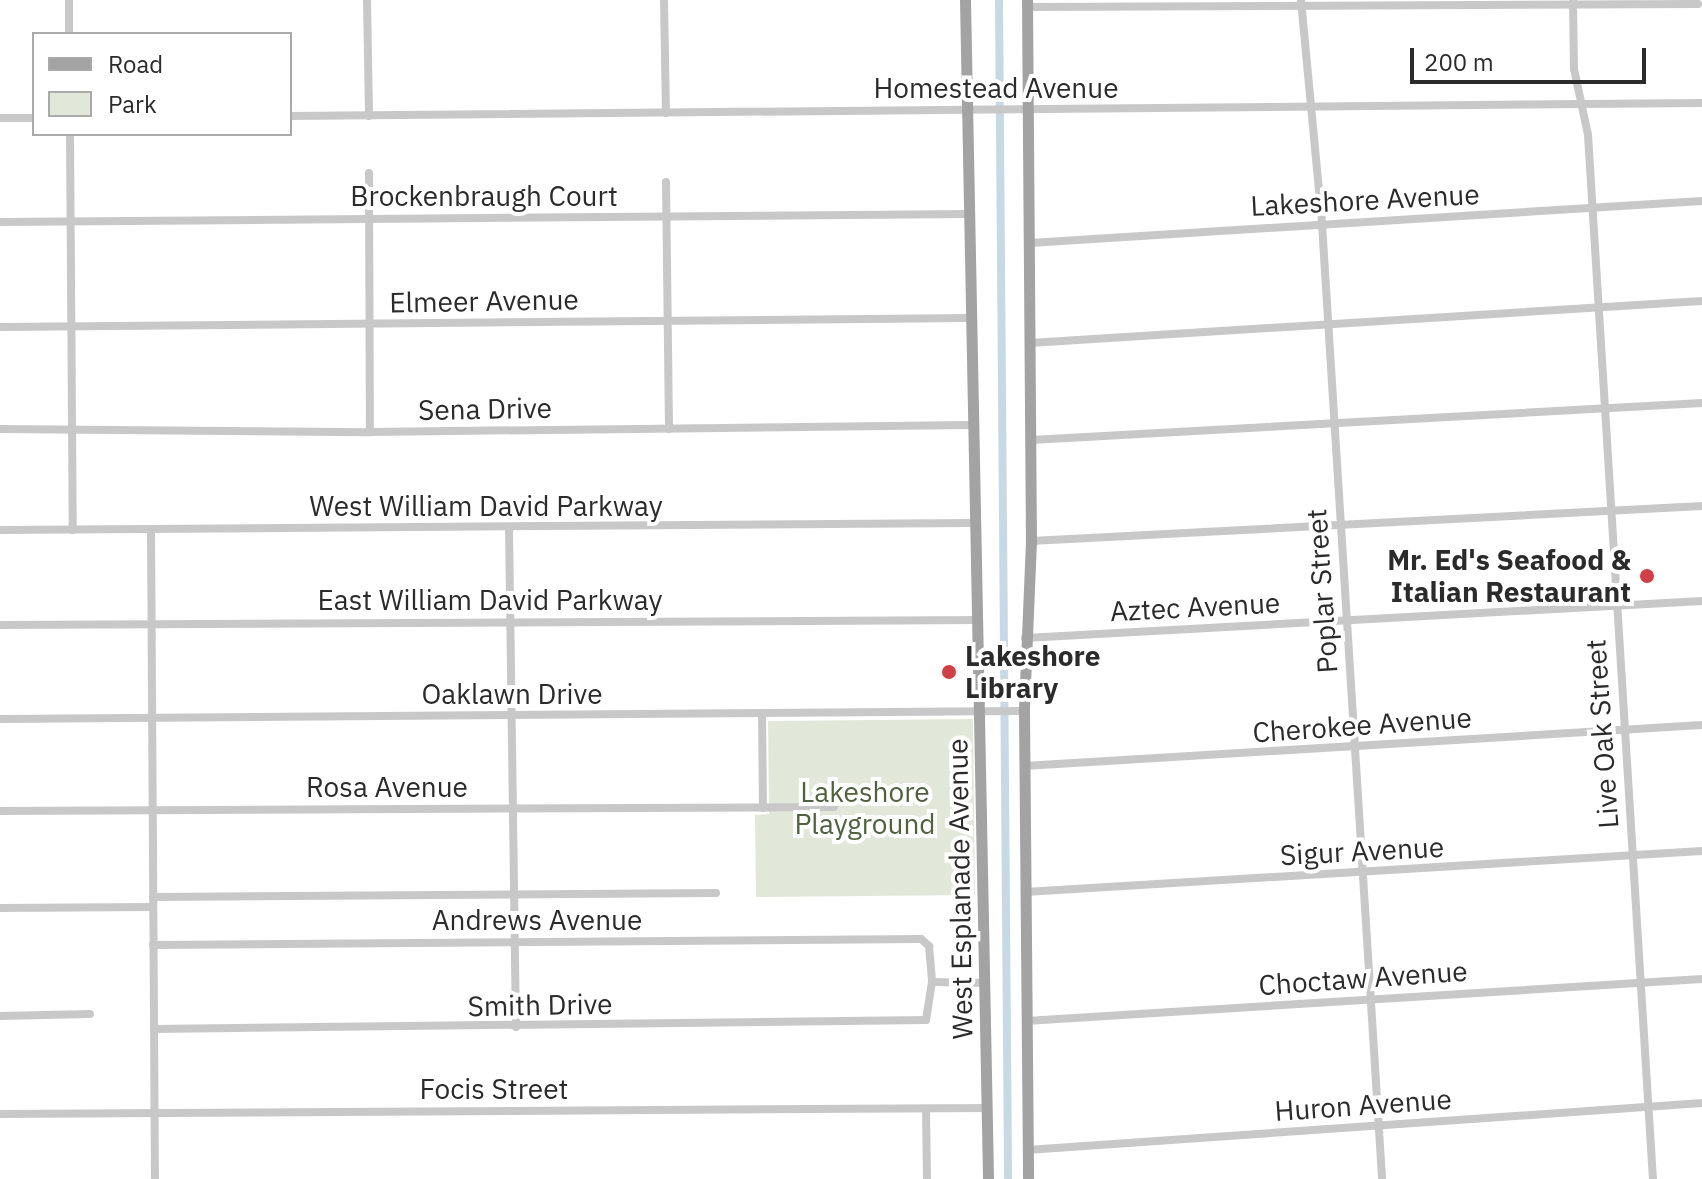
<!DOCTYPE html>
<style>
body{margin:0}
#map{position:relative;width:1702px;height:1179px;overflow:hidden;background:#fff;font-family:"IBM Plex Sans",sans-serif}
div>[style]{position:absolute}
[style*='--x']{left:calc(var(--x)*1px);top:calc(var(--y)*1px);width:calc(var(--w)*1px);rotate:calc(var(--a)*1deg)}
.green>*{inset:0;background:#e1e8da}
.canal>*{height:8px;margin:-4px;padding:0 4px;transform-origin:4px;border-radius:4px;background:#c8d9e6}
.minor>*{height:8px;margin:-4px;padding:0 4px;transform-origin:4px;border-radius:4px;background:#c8c8c8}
.major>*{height:11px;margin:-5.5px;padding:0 5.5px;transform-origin:5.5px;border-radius:5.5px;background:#a3a3a3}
.dots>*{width:22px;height:22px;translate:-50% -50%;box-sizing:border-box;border:4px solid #fff;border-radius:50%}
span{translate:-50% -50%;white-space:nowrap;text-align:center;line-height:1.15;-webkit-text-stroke:8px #fff;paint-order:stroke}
.street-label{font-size:28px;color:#2b2b2b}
.poi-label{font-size:28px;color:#2b2b2b;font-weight:700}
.right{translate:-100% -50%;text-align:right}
.left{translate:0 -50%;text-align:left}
.park-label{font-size:28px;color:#4e623e}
.legend{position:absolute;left:32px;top:32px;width:260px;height:104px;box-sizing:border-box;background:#fff;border:2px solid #aaa;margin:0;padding:10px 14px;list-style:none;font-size:24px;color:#2b2b2b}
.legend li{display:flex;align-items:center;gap:16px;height:40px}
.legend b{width:40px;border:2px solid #aaa}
.scale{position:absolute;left:1410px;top:48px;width:236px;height:36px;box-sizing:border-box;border:4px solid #2b2b2b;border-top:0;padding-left:10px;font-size:24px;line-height:28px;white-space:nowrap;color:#2b2b2b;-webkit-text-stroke:6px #fff;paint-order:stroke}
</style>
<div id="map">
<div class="green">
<i style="clip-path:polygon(973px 719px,975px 895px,756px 897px,755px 815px,769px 814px,768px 721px)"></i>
</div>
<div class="canal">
<i style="--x:999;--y:0;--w:1179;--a:89.56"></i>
</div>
<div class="minor">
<i style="--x:69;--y:0;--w:34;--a:90"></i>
<i style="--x:367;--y:0;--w:116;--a:89"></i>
<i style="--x:664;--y:0;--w:113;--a:89"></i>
<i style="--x:1301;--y:0;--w:225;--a:84.6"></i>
<i style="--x:1322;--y:224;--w:957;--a:86.4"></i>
<i style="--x:1573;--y:0;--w:69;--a:89.2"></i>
<i style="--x:1574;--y:69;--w:67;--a:78"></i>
<i style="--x:1588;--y:135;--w:1046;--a:86.44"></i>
<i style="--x:1027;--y:7;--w:671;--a:-0.26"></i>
<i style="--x:290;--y:116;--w:1412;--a:-0.53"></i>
<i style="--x:0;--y:118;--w:34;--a:0"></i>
<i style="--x:70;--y:134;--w:396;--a:89.6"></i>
<i style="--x:369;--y:173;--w:259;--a:89.8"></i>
<i style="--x:666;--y:182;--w:247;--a:89.3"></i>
<i style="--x:0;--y:222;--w:968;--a:-0.47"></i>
<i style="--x:1030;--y:243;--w:673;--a:-3.58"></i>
<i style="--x:0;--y:327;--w:969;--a:-0.53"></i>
<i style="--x:1030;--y:343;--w:673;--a:-3.58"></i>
<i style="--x:0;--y:429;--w:370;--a:0.5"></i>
<i style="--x:370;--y:432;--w:600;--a:-0.67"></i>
<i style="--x:1031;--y:440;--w:672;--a:-3.16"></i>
<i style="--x:509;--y:528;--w:499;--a:89.2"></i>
<i style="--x:151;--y:529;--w:650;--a:89.65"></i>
<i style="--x:0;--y:530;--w:973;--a:-0.41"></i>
<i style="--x:1031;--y:541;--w:672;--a:-2.99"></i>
<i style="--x:0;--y:625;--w:979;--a:-0.29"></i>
<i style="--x:1025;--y:638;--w:678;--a:-3.13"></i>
<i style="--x:762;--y:713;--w:95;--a:89.4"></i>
<i style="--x:0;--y:719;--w:1024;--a:-0.45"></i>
<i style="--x:1024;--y:766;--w:679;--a:-3.46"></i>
<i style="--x:0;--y:811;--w:834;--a:-0.27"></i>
<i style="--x:1025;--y:892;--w:678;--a:-3.47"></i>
<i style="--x:153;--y:897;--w:563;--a:-0.41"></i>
<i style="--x:0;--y:908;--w:153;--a:-0.4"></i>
<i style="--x:153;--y:945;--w:768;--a:-0.45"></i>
<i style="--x:921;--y:939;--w:11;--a:41"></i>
<i style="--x:929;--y:946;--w:36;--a:85"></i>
<i style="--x:932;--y:982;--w:38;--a:99"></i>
<i style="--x:926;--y:1020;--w:772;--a:179.33"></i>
<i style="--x:932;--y:982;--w:54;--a:1.1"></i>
<i style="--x:0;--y:1016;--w:90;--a:-1.3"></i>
<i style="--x:1026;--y:1021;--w:677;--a:-3.56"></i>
<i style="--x:926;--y:1109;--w:70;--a:89.2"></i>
<i style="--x:0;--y:1114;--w:988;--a:-0.35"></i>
<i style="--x:1027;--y:1150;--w:677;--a:-3.98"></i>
</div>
<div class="major">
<i style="--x:965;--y:0;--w:1179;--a:88.88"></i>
<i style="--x:1027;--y:0;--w:541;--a:89.58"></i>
<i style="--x:1031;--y:541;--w:170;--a:92.4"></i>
<i style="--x:1024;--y:711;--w:468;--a:89.5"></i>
</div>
<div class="dots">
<i style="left:1647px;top:576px;background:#d03f45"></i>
<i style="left:949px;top:672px;background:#d03f45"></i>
</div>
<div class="street-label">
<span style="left:996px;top:88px">Homestead Avenue</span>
<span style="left:484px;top:196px">Brockenbraugh Court</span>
<span style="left:1365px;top:200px;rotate:-3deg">Lakeshore Avenue</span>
<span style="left:484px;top:301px;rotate:-1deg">Elmeer Avenue</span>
<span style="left:485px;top:409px;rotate:-1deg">Sena Drive</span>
<span style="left:486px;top:506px">West William David Parkway</span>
<span style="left:1322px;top:591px;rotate:-94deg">Poplar Street</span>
<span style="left:490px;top:600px">East William David Parkway</span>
<span style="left:1195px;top:607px;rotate:-3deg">Aztec Avenue</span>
<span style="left:512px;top:694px">Oaklawn Drive</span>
<span style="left:1362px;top:725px;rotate:-4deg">Cherokee Avenue</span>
<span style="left:1602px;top:734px;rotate:-94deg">Live Oak Street</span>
<span style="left:387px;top:787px">Rosa Avenue</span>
<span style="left:1362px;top:851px;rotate:-3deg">Sigur Avenue</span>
<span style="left:960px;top:889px;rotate:-91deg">West Esplanade Avenue</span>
<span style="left:537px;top:920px">Andrews Avenue</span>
<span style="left:1363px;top:978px;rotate:-4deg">Choctaw Avenue</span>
<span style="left:540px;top:1005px;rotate:-1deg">Smith Drive</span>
<span style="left:494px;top:1089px">Focis Street</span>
<span style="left:1363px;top:1105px;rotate:-4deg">Huron Avenue</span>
</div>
<div class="poi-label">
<span class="right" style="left:1631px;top:576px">Mr. Ed's Seafood &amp;<br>Italian Restaurant</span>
<span class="left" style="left:965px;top:672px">Lakeshore<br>Library</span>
</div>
<div class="park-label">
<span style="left:865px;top:808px">Lakeshore<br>Playground</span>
</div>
<ul class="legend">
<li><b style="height:10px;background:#a3a3a3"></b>Road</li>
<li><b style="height:22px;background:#e1e8da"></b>Park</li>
</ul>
<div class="scale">200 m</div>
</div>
